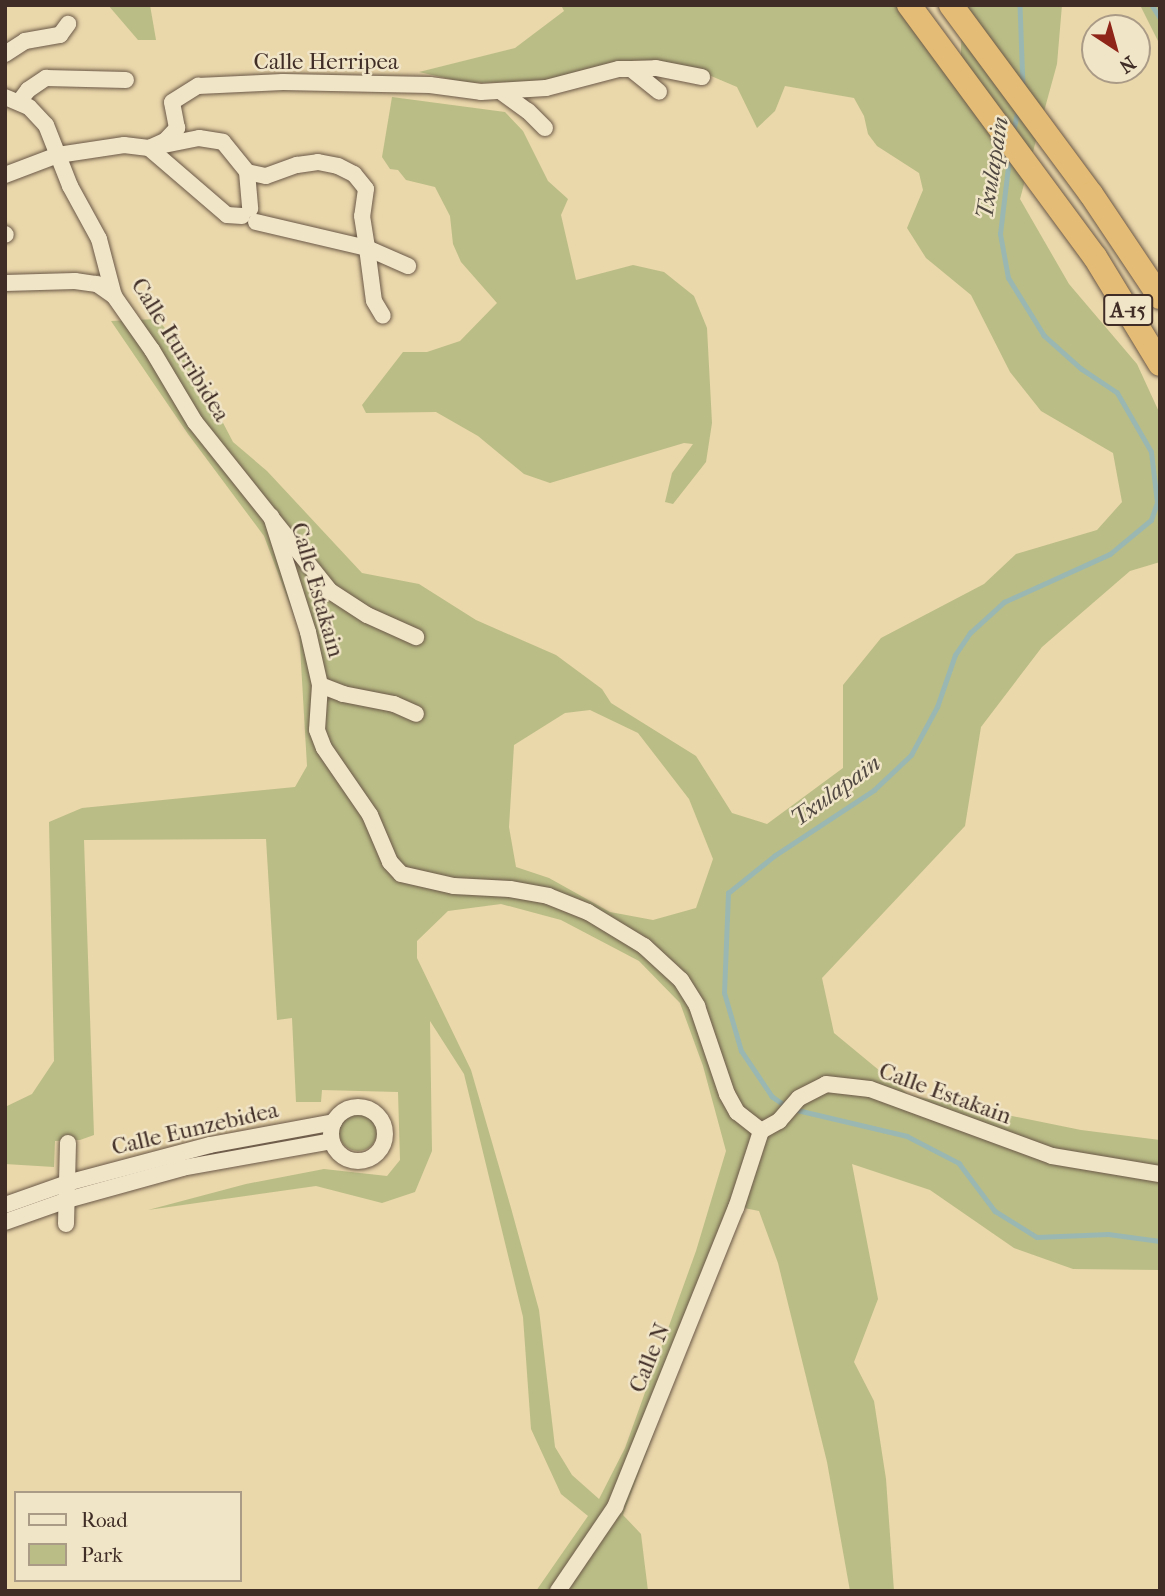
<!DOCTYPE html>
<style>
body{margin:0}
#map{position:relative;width:1165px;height:1596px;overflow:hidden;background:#ead7aa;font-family:"IM FELL French Canon",serif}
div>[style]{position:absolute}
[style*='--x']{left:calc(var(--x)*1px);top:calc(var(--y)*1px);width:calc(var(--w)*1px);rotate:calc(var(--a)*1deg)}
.green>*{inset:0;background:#babd86}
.round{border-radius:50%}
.stream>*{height:4.5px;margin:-2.25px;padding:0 2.25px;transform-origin:2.25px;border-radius:2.25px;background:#9ab8b1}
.roads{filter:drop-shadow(0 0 2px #6a5847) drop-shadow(0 0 2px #6a5847)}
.minor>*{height:16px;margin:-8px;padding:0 8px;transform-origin:8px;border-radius:8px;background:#f1e5c8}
.minor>.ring{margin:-8px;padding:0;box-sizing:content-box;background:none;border:16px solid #f1e5c8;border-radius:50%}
.highway>*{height:24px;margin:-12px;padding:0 12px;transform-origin:12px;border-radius:12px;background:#e5bc75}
span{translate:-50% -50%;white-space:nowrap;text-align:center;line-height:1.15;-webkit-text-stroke:5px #f1e5c8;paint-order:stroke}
.shield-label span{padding:2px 5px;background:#f1e5c8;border:2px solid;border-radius:5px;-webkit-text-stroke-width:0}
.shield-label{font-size:21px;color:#3f2d26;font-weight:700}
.street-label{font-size:23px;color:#3f2d26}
.water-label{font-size:24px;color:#514942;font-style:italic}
.frame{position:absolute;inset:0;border:7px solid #3f2d26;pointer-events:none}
.legend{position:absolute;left:14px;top:1491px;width:228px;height:91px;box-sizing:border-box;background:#f1e5c8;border:2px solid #aa9b87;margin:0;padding:9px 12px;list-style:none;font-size:21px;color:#3f2d26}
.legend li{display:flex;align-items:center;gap:14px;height:35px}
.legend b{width:35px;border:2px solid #aa9b87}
.north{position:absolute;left:1081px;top:14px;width:70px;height:70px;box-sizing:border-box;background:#f1e5c8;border:2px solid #aa9b87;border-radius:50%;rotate:144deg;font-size:19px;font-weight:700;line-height:28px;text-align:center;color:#3f2d26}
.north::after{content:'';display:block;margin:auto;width:24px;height:32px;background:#8f2418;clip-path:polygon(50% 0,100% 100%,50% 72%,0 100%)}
</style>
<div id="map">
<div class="green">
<i style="clip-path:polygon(108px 5px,150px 5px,156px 40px,138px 40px)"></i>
<i style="clip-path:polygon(evenodd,561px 5px,896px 5px,960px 93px,962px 5px,1062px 5px,1057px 64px,1020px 199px,1069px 284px,1137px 364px,1160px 414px,1160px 562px,1130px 571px,1042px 647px,981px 727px,965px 826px,822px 978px,834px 1033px,909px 1095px,1081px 1130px,1160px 1140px,1160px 1270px,1073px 1269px,1014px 1248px,930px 1190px,852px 1164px,878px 1299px,854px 1362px,874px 1401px,886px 1479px,894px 1591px,850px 1591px,827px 1462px,778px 1263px,759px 1211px,739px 1207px,623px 1515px,641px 1534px,648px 1591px,536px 1591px,588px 1516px,561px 1494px,531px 1429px,523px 1317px,464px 1074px,430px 1021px,432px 1151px,415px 1192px,382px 1203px,316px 1186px,148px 1210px,246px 1184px,324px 1169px,387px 1176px,400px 1160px,398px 1092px,322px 1090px,321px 1102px,296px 1102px,292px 1018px,277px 1020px,266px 839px,84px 840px,94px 1135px,80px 1140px,55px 1141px,54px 1167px,5px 1164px,5px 1107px,32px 1094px,54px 1061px,49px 822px,82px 808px,295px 787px,307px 766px,299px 629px,264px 536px,188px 434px,111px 321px,157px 319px,186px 352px,233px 442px,267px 471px,362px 573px,419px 584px,476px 620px,556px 655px,602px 689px,611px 703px,696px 756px,732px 813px,767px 824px,843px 768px,843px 685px,881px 638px,984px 584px,1016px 554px,1097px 530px,1122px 502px,1113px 453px,1041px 411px,1010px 372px,971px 295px,926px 258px,907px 228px,923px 190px,919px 173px,877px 146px,868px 134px,864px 116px,854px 98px,785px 86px,775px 111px,757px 128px,737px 87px,697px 70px,655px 60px,616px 64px,556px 80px,519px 82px,467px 83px,419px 72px,515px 48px,564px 11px,561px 5px,590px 710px,638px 733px,689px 799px,713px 859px,696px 908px,653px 920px,610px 912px,549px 878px,516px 867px,509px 827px,514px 745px,565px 713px,590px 710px,561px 5px,501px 904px,561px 920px,639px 961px,680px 1003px,703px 1066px,726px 1151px,696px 1251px,625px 1448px,599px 1499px,572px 1475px,555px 1447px,539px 1310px,511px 1208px,471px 1070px,417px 958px,417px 941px,448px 911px,501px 904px)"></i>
<i style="clip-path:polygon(1140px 5px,1160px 5px,1160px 45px)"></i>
<i style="clip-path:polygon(392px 97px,505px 112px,523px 131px,548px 181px,568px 199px,561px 215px,576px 280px,633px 265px,664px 272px,694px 296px,707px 328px,712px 423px,706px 462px,673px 504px,665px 502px,672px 473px,693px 444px,684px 443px,550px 483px,524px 474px,478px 436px,436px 412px,366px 413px,362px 405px,403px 352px,427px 352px,460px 341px,497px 303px,461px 262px,453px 244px,450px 216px,435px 187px,406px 180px,398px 170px,390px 169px,382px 157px)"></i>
<i class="round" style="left:339px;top:1113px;width:38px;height:38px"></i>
</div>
<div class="stream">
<i style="--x:1020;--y:5;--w:82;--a:87.9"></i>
<i style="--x:1152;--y:5;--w:15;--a:58"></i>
<i style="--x:1013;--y:132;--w:24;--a:-78"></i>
<i style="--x:785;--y:1106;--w:16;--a:-145"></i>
<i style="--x:772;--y:1097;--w:55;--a:-124"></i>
<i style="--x:741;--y:1051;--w:60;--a:-106.3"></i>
<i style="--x:724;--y:993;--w:100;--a:-87.7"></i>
<i style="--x:728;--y:893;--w:59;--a:-38.8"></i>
<i style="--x:774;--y:856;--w:120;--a:-33.4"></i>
<i style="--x:874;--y:790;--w:51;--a:-43.4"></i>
<i style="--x:911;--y:755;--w:55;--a:-61.6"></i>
<i style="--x:937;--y:707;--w:55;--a:-70.9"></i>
<i style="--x:955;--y:655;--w:27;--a:-56"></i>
<i style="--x:970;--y:633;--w:46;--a:-42.4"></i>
<i style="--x:1004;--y:602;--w:116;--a:-24.4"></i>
<i style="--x:1110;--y:554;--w:53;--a:-39.7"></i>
<i style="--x:1151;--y:520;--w:18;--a:-71"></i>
<i style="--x:1157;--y:503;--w:51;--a:-96.7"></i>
<i style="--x:1151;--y:452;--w:68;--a:-120"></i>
<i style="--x:1117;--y:393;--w:43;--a:-146.3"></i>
<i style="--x:1081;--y:369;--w:50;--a:-138.3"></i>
<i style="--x:1044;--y:336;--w:68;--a:-121.8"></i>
<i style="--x:1008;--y:278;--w:45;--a:-100.3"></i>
<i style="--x:1000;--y:234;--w:77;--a:-83.2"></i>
<i style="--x:793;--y:1109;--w:117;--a:13.3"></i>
<i style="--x:907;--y:1136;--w:59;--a:27.4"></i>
<i style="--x:959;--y:1163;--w:60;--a:53.1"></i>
<i style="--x:995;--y:1211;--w:49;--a:31.8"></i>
<i style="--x:1037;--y:1237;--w:71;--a:-2.4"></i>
<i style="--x:1108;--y:1234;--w:52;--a:7.7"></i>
</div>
<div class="roads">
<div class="minor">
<i style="--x:5;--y:54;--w:24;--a:-33"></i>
<i style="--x:25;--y:41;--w:36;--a:-10"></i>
<i style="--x:60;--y:35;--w:14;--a:-54"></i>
<i style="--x:631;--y:69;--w:25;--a:-2"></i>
<i style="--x:656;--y:68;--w:47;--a:11.1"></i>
<i style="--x:500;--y:91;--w:34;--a:36"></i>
<i style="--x:528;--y:111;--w:24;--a:45"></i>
<i style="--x:5;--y:97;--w:26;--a:23"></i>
<i style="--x:29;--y:107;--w:25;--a:47"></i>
<i style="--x:46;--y:125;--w:66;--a:68.5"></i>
<i style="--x:70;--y:186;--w:60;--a:61.3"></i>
<i style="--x:99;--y:239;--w:59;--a:75.3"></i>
<i style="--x:114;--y:296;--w:66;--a:54.9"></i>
<i style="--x:152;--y:350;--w:84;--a:59.2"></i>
<i style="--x:195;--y:422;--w:216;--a:51.4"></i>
<i style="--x:330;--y:591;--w:44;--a:33"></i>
<i style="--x:367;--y:615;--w:54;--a:24.2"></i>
<i style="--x:19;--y:102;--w:15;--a:-53"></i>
<i style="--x:28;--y:90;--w:22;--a:-34"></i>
<i style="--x:46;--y:78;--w:80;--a:1.4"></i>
<i style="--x:247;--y:172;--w:37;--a:85"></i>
<i style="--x:5;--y:175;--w:57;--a:-20.7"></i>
<i style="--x:58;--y:155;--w:67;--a:-8.6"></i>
<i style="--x:124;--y:145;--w:25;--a:7"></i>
<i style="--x:149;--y:148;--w:51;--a:-11.3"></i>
<i style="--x:199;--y:138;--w:24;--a:9"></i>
<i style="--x:223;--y:142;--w:38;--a:51"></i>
<i style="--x:247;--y:172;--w:19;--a:12"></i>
<i style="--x:266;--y:176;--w:33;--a:-20"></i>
<i style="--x:297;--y:165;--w:21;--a:-8"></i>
<i style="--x:318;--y:162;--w:20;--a:11"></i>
<i style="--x:338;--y:166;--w:18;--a:27"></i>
<i style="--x:354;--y:174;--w:19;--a:51"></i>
<i style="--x:366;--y:189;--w:27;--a:98"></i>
<i style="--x:362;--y:216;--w:32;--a:81"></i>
<i style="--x:367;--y:248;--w:45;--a:23.7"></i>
<i style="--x:242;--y:216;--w:15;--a:-176"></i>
<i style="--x:227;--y:215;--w:103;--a:-139.3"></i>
<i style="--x:149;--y:148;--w:17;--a:-24"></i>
<i style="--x:165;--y:141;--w:18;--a:-47"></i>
<i style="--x:177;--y:128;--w:26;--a:-101"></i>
<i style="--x:172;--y:102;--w:31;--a:-32"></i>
<i style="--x:198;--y:86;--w:85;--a:-2.7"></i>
<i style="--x:283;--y:82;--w:147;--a:1.2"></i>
<i style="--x:430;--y:85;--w:51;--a:7.8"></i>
<i style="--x:481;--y:92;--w:65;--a:-3.5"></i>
<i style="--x:546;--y:88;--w:75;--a:-14.6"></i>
<i style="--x:619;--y:69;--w:12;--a:0"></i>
<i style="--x:631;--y:69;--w:36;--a:39"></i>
<i style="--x:256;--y:222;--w:114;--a:13.2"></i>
<i style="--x:367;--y:248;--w:53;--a:82.5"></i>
<i style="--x:374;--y:301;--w:17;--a:59"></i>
<i style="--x:5;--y:234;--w:1;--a:45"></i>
<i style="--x:5;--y:283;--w:70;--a:-1.6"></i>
<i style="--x:75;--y:281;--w:22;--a:8"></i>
<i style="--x:97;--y:284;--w:21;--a:35"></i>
<i style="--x:271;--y:516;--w:122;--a:72.3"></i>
<i style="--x:308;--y:632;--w:54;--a:77.2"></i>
<i style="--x:320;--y:685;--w:45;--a:93.8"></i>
<i style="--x:317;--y:730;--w:19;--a:69"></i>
<i style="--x:324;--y:748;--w:81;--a:55.5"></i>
<i style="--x:370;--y:815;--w:51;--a:66.9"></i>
<i style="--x:390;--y:862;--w:16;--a:47"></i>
<i style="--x:401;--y:874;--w:54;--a:12.8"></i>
<i style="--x:454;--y:886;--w:56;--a:3.1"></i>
<i style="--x:510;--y:889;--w:39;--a:10"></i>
<i style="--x:548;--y:896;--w:43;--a:21.8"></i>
<i style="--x:588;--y:912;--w:66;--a:31.3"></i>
<i style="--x:644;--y:946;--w:50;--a:42.6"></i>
<i style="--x:681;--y:980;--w:31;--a:58"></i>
<i style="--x:697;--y:1006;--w:93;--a:71.2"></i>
<i style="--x:727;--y:1094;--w:21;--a:61"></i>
<i style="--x:737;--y:1112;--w:31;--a:38"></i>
<i style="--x:761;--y:1131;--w:21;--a:-29"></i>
<i style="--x:779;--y:1121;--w:30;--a:-49"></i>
<i style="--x:799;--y:1098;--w:30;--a:-27"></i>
<i style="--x:826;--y:1084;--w:44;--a:6.5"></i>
<i style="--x:870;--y:1089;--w:194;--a:20.2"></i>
<i style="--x:1052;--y:1156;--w:109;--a:9.5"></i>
<i style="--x:320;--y:685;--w:25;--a:21"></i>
<i style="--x:343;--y:694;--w:52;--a:11.1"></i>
<i style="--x:394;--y:704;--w:24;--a:24"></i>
<i class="ring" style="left:331px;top:1107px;width:38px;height:38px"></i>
<i style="--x:5;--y:1205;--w:66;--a:-19.5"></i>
<i style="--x:67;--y:1183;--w:148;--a:-14.9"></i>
<i style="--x:210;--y:1145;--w:126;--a:-10.5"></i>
<i style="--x:5;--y:1222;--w:66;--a:-19.5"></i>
<i style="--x:67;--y:1200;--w:119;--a:-15.5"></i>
<i style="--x:182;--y:1168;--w:152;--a:-10.2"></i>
<i style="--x:66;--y:1224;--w:81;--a:-88.6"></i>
<i style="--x:558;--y:1591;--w:102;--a:-55.8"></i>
<i style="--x:615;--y:1507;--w:323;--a:-68"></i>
<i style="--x:736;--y:1208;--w:81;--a:-72"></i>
</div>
<div class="highway">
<i style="--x:909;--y:5;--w:313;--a:53.6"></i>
<i style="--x:1095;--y:257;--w:125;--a:58.7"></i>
<i style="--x:951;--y:5;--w:235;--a:53.5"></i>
<i style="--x:1091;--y:194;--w:124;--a:56.2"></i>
</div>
</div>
<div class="shield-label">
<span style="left:1128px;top:310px">A-15</span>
</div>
<div class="street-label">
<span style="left:326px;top:62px">Calle Herripea</span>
<span style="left:180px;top:350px;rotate:58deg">Calle Iturribidea</span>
<span style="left:317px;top:590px;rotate:74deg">Calle Estakain</span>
<span style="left:945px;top:1094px;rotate:20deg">Calle Estakain</span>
<span style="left:195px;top:1129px;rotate:-13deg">Calle Eunzebidea</span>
<span style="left:650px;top:1358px;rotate:-68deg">Calle N</span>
</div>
<div class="water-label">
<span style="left:993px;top:168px;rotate:-81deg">Txulapain</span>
<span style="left:836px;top:791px;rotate:-36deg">Txulapain</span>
</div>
<div class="frame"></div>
<ul class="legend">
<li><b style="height:9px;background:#f1e5c8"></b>Road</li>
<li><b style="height:19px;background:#babd86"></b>Park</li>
</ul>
<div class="north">N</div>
</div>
